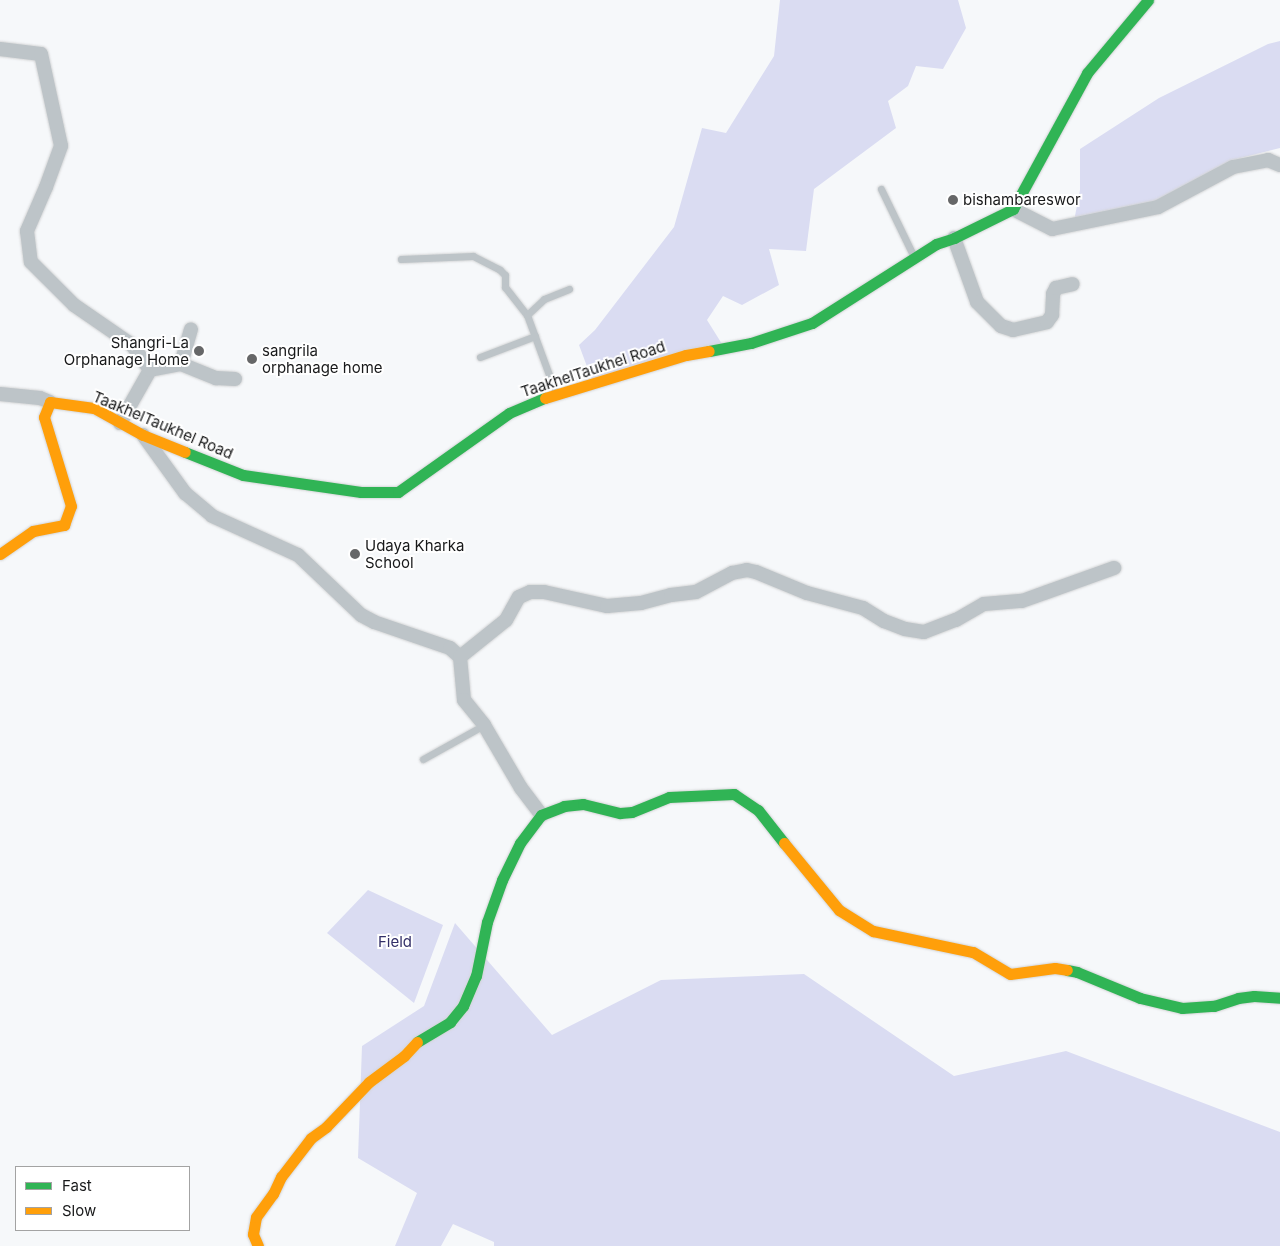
<!DOCTYPE html>
<style>
body{margin:0}
#map{position:relative;width:1280px;height:1246px;overflow:hidden;background:#f6f8fa;font-family:Inter,sans-serif}
div>[style]{position:absolute}
[style*='--x']{left:calc(var(--x)*1px);top:calc(var(--y)*1px);width:calc(var(--w)*1px);rotate:calc(var(--a)*1deg)}
.green>*{inset:0;background:#dadcf2}
.roads{filter:drop-shadow(0 0 1px #d3d4d5) drop-shadow(0 0 1px #d3d4d5)}
.lane>*{height:7px;margin:-3.5px;padding:0 3.5px;transform-origin:3.5px;border-radius:3.5px;background:#bdc4c8}
.street>*{height:14px;margin:-7px;padding:0 7px;transform-origin:7px;border-radius:7px;background:#bdc4c8}
.fast>*{height:11px;margin:-5.5px;padding:0 5.5px;transform-origin:5.5px;border-radius:5.5px;background:#30b455}
.slow>*{height:11px;margin:-5.5px;padding:0 5.5px;transform-origin:5.5px;border-radius:5.5px;background:#ff9f0a}
.dots>*{width:14px;height:14px;translate:-50% -50%;box-sizing:border-box;border:2px solid #fff;border-radius:50%}
span{translate:-50% -50%;white-space:nowrap;text-align:center;line-height:1.15;-webkit-text-stroke:4px #fff;paint-order:stroke}
.poi-label{font-size:15px;color:#18191a}
.left{translate:0 -50%;text-align:left}
.right{translate:-100% -50%;text-align:right}
.street-label{font-size:15px;color:#18191a}
.park-label{font-size:15px;color:#333069}
.legend{position:absolute;left:15px;top:1166px;width:175px;height:65px;box-sizing:border-box;background:#fff;border:1px solid #a3a3a3;margin:0;padding:6px 9px;list-style:none;font-size:15px;color:#18191a}
.legend li{display:flex;align-items:center;gap:10px;height:25px}
.legend b{width:25px;border:1px solid #a3a3a3}
</style>
<div id="map">
<div class="green">
<i style="clip-path:polygon(780px 0,958px 0,966px 28px,943px 69px,916px 66px,908px 86px,888px 101px,896px 128px,814px 189px,806px 251px,769px 249px,779px 285px,742px 305px,723px 296px,707px 320px,722px 344px,592px 380px,579px 345px,595px 330px,674px 227px,702px 128px,726px 133px,774px 56px)"></i>
<i style="clip-path:polygon(1280px 41px,1280px 148px,1233px 160px,1158px 200px,1074px 221px,1080px 190px,1080px 149px,1159px 98px,1268px 44px)"></i>
<i style="clip-path:polygon(368px 890px,443px 925px,414px 1003px,327px 933px)"></i>
<i style="clip-path:polygon(455px 923px,552px 1035px,661px 980px,804px 974px,954px 1076px,1066px 1051px,1280px 1132px,1280px 1246px,494px 1246px,494px 1242px,453px 1224px,441px 1246px,395px 1246px,417px 1193px,358px 1158px,362px 1046px,424px 1006px)"></i>
</div>
<div class="roads">
<div class="lane">
<i style="--x:881;--y:189;--w:76;--a:64.1"></i>
<i style="--x:401;--y:259;--w:72;--a:-2.4"></i>
<i style="--x:473;--y:256;--w:30;--a:27"></i>
<i style="--x:500;--y:270;--w:7;--a:45"></i>
<i style="--x:505;--y:275;--w:12;--a:90"></i>
<i style="--x:505;--y:287;--w:36;--a:52"></i>
<i style="--x:527;--y:315;--w:84;--a:69.8"></i>
<i style="--x:527;--y:315;--w:23;--a:-43"></i>
<i style="--x:544;--y:299;--w:27;--a:-22"></i>
<i style="--x:480;--y:357;--w:59;--a:-20.9"></i>
<i style="--x:423;--y:759;--w:70;--a:-29.1"></i>
</div>
<div class="street">
<i style="--x:0;--y:49;--w:41;--a:7"></i>
<i style="--x:41;--y:54;--w:94;--a:77.7"></i>
<i style="--x:61;--y:146;--w:44;--a:110.1"></i>
<i style="--x:46;--y:187;--w:48;--a:113.4"></i>
<i style="--x:27;--y:231;--w:31;--a:83"></i>
<i style="--x:31;--y:262;--w:61;--a:45"></i>
<i style="--x:74;--y:305;--w:70;--a:34.6"></i>
<i style="--x:132;--y:345;--w:31;--a:54"></i>
<i style="--x:150;--y:370;--w:61;--a:119.5"></i>
<i style="--x:1013;--y:209;--w:44;--a:27.1"></i>
<i style="--x:1052;--y:229;--w:108;--a:-11.7"></i>
<i style="--x:1158;--y:207;--w:85;--a:-28.1"></i>
<i style="--x:1233;--y:167;--w:36;--a:-11"></i>
<i style="--x:1268;--y:160;--w:13;--a:23"></i>
<i style="--x:954;--y:238;--w:68;--a:70.2"></i>
<i style="--x:977;--y:302;--w:34;--a:45"></i>
<i style="--x:1001;--y:326;--w:13;--a:18"></i>
<i style="--x:1013;--y:330;--w:35;--a:-13"></i>
<i style="--x:1047;--y:322;--w:9;--a:-54"></i>
<i style="--x:1052;--y:315;--w:21;--a:-87"></i>
<i style="--x:1053;--y:294;--w:7;--a:-63"></i>
<i style="--x:1056;--y:288;--w:17;--a:-13"></i>
<i style="--x:181;--y:364;--w:38;--a:22"></i>
<i style="--x:216;--y:378;--w:19;--a:3"></i>
<i style="--x:150;--y:370;--w:32;--a:-11"></i>
<i style="--x:181;--y:364;--w:36;--a:-74"></i>
<i style="--x:0;--y:394;--w:40;--a:5.7"></i>
<i style="--x:40;--y:398;--w:11;--a:22"></i>
<i style="--x:143;--y:435;--w:72;--a:54.1"></i>
<i style="--x:185;--y:493;--w:35;--a:40"></i>
<i style="--x:212;--y:516;--w:94;--a:24.4"></i>
<i style="--x:298;--y:555;--w:87;--a:43.6"></i>
<i style="--x:361;--y:615;--w:15;--a:28"></i>
<i style="--x:374;--y:622;--w:80;--a:18.9"></i>
<i style="--x:450;--y:648;--w:13;--a:42"></i>
<i style="--x:460;--y:657;--w:43;--a:84.7"></i>
<i style="--x:464;--y:700;--w:32;--a:51"></i>
<i style="--x:484;--y:725;--w:73;--a:59.6"></i>
<i style="--x:521;--y:788;--w:34;--a:53"></i>
<i style="--x:460;--y:657;--w:59;--a:-38.8"></i>
<i style="--x:506;--y:620;--w:26;--a:-61"></i>
<i style="--x:519;--y:597;--w:12;--a:-24"></i>
<i style="--x:530;--y:592;--w:14;--a:0"></i>
<i style="--x:544;--y:592;--w:65;--a:12.5"></i>
<i style="--x:607;--y:606;--w:34;--a:-5"></i>
<i style="--x:641;--y:603;--w:31;--a:-15"></i>
<i style="--x:671;--y:595;--w:25;--a:-7"></i>
<i style="--x:696;--y:592;--w:41;--a:-27.8"></i>
<i style="--x:732;--y:573;--w:15;--a:-11"></i>
<i style="--x:747;--y:570;--w:9;--a:13"></i>
<i style="--x:756;--y:572;--w:55;--a:22.4"></i>
<i style="--x:807;--y:593;--w:58;--a:15"></i>
<i style="--x:863;--y:608;--w:25;--a:32"></i>
<i style="--x:884;--y:621;--w:22;--a:21"></i>
<i style="--x:905;--y:629;--w:19;--a:9"></i>
<i style="--x:924;--y:632;--w:34;--a:-21"></i>
<i style="--x:956;--y:620;--w:32;--a:-30"></i>
<i style="--x:984;--y:604;--w:38;--a:-5"></i>
<i style="--x:1022;--y:601;--w:98;--a:-19.7"></i>
</div>
<div class="fast">
<i style="--x:709;--y:351;--w:43;--a:-10.8"></i>
<i style="--x:751;--y:343;--w:64;--a:-18.2"></i>
<i style="--x:812;--y:323;--w:147;--a:-32.5"></i>
<i style="--x:936;--y:244;--w:19;--a:-18"></i>
<i style="--x:954;--y:238;--w:66;--a:-26.2"></i>
<i style="--x:1013;--y:209;--w:155;--a:-61.4"></i>
<i style="--x:1087;--y:73;--w:95;--a:-50.1"></i>
<i style="--x:185;--y:452;--w:62;--a:21.6"></i>
<i style="--x:243;--y:475;--w:119;--a:8.2"></i>
<i style="--x:361;--y:492;--w:37;--a:0"></i>
<i style="--x:398;--y:492;--w:136;--a:-35.4"></i>
<i style="--x:509;--y:413;--w:39;--a:-23"></i>
<i style="--x:1067;--y:970;--w:10;--a:11"></i>
<i style="--x:1077;--y:972;--w:68;--a:22.4"></i>
<i style="--x:1140;--y:998;--w:43;--a:13.4"></i>
<i style="--x:1182;--y:1008;--w:32;--a:-4"></i>
<i style="--x:1214;--y:1006;--w:25;--a:-18"></i>
<i style="--x:1238;--y:998;--w:16;--a:-7"></i>
<i style="--x:1254;--y:996;--w:26;--a:4"></i>
<i style="--x:417;--y:1042;--w:39;--a:-31"></i>
<i style="--x:450;--y:1022;--w:21;--a:-51"></i>
<i style="--x:463;--y:1006;--w:33;--a:-67"></i>
<i style="--x:476;--y:976;--w:55;--a:-78.5"></i>
<i style="--x:487;--y:922;--w:45;--a:-70.3"></i>
<i style="--x:502;--y:880;--w:41;--a:-64.1"></i>
<i style="--x:520;--y:843;--w:35;--a:-53"></i>
<i style="--x:541;--y:815;--w:25;--a:-21"></i>
<i style="--x:564;--y:806;--w:19;--a:-6"></i>
<i style="--x:583;--y:804;--w:38;--a:14"></i>
<i style="--x:620;--y:813;--w:12;--a:-5"></i>
<i style="--x:632;--y:812;--w:40;--a:-22"></i>
<i style="--x:669;--y:797;--w:65;--a:-2.6"></i>
<i style="--x:734;--y:794;--w:29;--a:34"></i>
<i style="--x:758;--y:810;--w:42;--a:51.8"></i>
</div>
<div class="slow">
<i style="--x:545;--y:398;--w:147;--a:-17"></i>
<i style="--x:686;--y:355;--w:23;--a:-10"></i>
<i style="--x:0;--y:554;--w:40;--a:-34.9"></i>
<i style="--x:33;--y:531;--w:32;--a:-11"></i>
<i style="--x:64;--y:525;--w:20;--a:-70"></i>
<i style="--x:71;--y:506;--w:93;--a:-106.9"></i>
<i style="--x:44;--y:417;--w:16;--a:-68"></i>
<i style="--x:50;--y:402;--w:44;--a:7.8"></i>
<i style="--x:94;--y:408;--w:56;--a:28.9"></i>
<i style="--x:143;--y:435;--w:45;--a:22"></i>
<i style="--x:784;--y:843;--w:87;--a:50.6"></i>
<i style="--x:839;--y:910;--w:40;--a:32"></i>
<i style="--x:873;--y:931;--w:102;--a:11.9"></i>
<i style="--x:973;--y:952;--w:43;--a:30.7"></i>
<i style="--x:1010;--y:974;--w:45;--a:-7.6"></i>
<i style="--x:1055;--y:968;--w:12;--a:9"></i>
<i style="--x:258;--y:1246;--w:13;--a:-113"></i>
<i style="--x:253;--y:1234;--w:17;--a:-80"></i>
<i style="--x:256;--y:1217;--w:29;--a:-54"></i>
<i style="--x:273;--y:1194;--w:19;--a:-65"></i>
<i style="--x:281;--y:1177;--w:49;--a:-52.4"></i>
<i style="--x:311;--y:1138;--w:19;--a:-36"></i>
<i style="--x:326;--y:1127;--w:62;--a:-46.3"></i>
<i style="--x:369;--y:1082;--w:44;--a:-36.6"></i>
<i style="--x:404;--y:1056;--w:19;--a:-47"></i>
</div>
</div>
<div class="dots">
<i style="left:953px;top:200px;background:#666768"></i>
<i style="left:199px;top:351px;background:#666768"></i>
<i style="left:252px;top:359px;background:#666768"></i>
<i style="left:355px;top:554px;background:#666768"></i>
</div>
<div class="poi-label">
<span class="left" style="left:963px;top:200px">bishambareswor</span>
<span class="right" style="left:189px;top:351px">Shangri-La<br>Orphanage Home</span>
<span class="left" style="left:262px;top:359px">sangrila<br>orphanage home</span>
<span class="left" style="left:365px;top:554px">Udaya Kharka<br>School</span>
</div>
<div class="street-label">
<span style="left:593px;top:369px;rotate:-18deg">TaakhelTaukhel Road</span>
<span style="left:163px;top:425px;rotate:23deg">TaakhelTaukhel Road</span>
</div>
<div class="park-label">
<span style="left:395px;top:942px">Field</span>
</div>
<ul class="legend">
<li><b style="height:6px;background:#30b455"></b>Fast</li>
<li><b style="height:6px;background:#ff9f0a"></b>Slow</li>
</ul>
</div>
